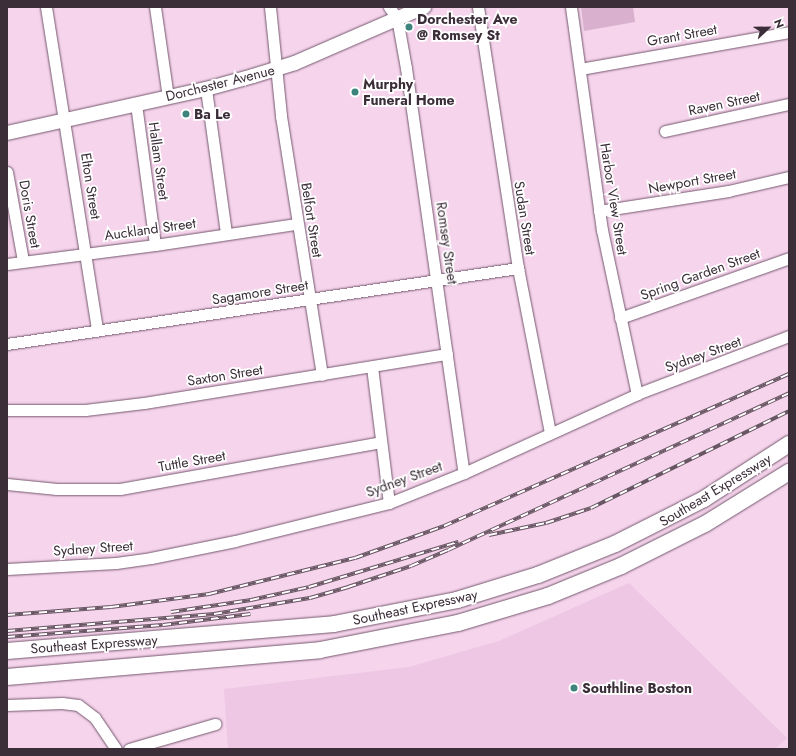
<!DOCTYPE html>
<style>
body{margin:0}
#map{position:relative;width:796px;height:756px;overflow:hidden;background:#f5d4ec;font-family:Jost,sans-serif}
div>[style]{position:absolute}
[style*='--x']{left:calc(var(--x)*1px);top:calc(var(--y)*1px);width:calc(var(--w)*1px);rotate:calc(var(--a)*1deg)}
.built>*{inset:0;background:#edc7e4}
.green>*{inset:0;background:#d9b1ce}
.roads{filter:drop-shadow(0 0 1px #74586d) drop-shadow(0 0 1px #74586d)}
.minor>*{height:11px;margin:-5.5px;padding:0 5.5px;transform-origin:5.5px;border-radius:5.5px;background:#fff}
.major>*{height:14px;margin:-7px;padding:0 7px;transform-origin:7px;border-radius:7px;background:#fff}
.highway>*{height:16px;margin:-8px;padding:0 8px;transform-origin:8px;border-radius:8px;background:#fff}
.rail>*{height:4px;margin-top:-2px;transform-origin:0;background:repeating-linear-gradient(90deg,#fff 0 8px,#685663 0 16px);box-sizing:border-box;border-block:1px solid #685663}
.dots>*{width:11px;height:11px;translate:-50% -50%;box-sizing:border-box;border:2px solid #fff;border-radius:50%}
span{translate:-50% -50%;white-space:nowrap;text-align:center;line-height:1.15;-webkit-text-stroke:3.5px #fff;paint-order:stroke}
.poi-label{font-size:14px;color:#3b2e38;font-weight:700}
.left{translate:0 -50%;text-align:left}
.street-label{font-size:14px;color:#3b2e38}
.frame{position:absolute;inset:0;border:8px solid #3b2e38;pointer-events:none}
.north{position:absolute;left:748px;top:8px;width:40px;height:40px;-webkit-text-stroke:3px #fff;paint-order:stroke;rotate:68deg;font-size:11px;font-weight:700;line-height:16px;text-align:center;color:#3b2e38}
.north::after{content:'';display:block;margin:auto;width:14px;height:18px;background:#3b2e38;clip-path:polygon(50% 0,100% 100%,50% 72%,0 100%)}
</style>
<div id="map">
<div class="built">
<i style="clip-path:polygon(629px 583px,787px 738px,775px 749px,228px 749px,224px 689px,409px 667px,499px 641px)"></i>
</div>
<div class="green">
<i style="clip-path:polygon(581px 7px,633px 7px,635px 22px,584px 31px)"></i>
</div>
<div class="roads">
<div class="minor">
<i style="--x:46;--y:7;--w:327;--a:81"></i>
<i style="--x:155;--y:7;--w:91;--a:81.8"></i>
<i style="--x:270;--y:7;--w:110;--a:84.2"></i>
<i style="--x:281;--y:116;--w:262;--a:81"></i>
<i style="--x:389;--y:7;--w:14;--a:54"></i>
<i style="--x:397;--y:18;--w:51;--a:79.8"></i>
<i style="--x:406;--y:68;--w:409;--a:81.9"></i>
<i style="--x:478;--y:7;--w:264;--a:81.3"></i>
<i style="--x:518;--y:268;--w:167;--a:79"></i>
<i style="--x:571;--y:7;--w:225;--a:82.1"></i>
<i style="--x:602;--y:230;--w:168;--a:78"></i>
<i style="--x:580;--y:69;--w:212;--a:-10"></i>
<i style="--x:206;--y:89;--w:146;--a:82.1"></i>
<i style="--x:136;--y:104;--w:142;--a:82.3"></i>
<i style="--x:665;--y:131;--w:127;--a:-12.3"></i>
<i style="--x:7;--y:172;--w:90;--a:79.8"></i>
<i style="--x:599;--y:211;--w:131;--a:-8.8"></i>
<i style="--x:728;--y:191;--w:63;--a:-12.9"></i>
<i style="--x:7;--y:264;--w:149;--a:-7.3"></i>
<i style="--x:155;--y:245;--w:143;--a:-8.5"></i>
<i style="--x:620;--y:318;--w:179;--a:-19.5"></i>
<i style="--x:7;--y:344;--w:517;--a:-8.46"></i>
<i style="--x:372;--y:367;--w:137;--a:82.9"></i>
<i style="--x:7;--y:410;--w:78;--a:0"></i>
<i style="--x:85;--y:410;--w:59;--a:-6.8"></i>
<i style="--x:144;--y:403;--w:307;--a:-9.2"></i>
<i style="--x:7;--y:484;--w:50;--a:5.7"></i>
<i style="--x:57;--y:489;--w:63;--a:0"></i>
<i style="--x:120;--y:489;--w:265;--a:-10.2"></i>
<i style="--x:7;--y:569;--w:109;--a:-3.2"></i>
<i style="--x:116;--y:563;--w:35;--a:-8"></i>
<i style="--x:151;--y:558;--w:86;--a:-11.4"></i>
<i style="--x:235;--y:541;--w:159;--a:-13.9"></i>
<i style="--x:389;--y:503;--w:81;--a:-21.8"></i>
<i style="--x:464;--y:473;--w:190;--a:-24.5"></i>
<i style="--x:637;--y:394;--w:163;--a:-20.9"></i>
<i style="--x:7;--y:705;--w:55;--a:-2.1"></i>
<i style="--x:62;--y:703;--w:16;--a:7"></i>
<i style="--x:78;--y:705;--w:21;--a:37"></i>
<i style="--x:95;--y:718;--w:37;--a:56"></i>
<i style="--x:129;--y:749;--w:90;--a:-16.2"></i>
</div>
<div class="major">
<i style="--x:7;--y:133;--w:204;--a:-12.5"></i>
<i style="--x:206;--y:89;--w:49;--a:-15.5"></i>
<i style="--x:253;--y:76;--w:44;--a:-17.2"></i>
<i style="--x:295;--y:63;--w:141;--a:-23.5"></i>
</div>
<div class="highway">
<i style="--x:7;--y:651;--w:328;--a:-4.7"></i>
<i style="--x:334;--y:624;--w:125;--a:-11"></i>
<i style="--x:457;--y:600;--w:85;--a:-17.2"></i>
<i style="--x:538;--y:575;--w:83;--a:-21.9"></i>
<i style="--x:615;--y:544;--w:100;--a:-26.8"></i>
<i style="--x:704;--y:499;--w:101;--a:-32.9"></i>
<i style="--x:7;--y:677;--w:314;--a:-4.9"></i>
<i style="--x:320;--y:650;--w:141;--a:-11.1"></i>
<i style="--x:458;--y:623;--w:94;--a:-16.7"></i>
<i style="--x:548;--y:596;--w:79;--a:-22.3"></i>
<i style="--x:621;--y:566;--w:94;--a:-26.6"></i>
<i style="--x:705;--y:524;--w:99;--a:-31.8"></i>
</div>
</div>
<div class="rail">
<i style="--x:489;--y:535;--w:58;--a:-11.9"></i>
<i style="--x:546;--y:523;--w:47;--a:-18.4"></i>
<i style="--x:591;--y:508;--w:220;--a:-26.1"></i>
<i style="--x:171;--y:612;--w:81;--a:-8.5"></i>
<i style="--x:251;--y:600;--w:59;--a:-12.6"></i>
<i style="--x:309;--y:587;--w:156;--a:-16.8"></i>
<i style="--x:7;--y:615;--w:104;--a:-4.4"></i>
<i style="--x:111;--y:607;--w:99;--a:-7.6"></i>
<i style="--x:209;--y:594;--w:150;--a:-13.9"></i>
<i style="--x:355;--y:558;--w:95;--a:-19.8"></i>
<i style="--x:444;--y:526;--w:377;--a:-23.8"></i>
<i style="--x:7;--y:631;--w:208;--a:-4.7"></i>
<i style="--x:214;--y:614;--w:97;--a:-9.5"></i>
<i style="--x:310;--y:598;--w:40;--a:-16"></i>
<i style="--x:348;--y:587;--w:66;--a:-18.4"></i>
<i style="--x:411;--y:566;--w:40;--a:-23.4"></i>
<i style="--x:448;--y:550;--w:375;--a:-24.7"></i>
<i style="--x:7;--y:637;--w:156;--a:-4.4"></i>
<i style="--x:163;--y:625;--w:88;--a:-7.2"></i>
</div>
<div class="dots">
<i style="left:409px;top:27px;background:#3e847c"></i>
<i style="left:355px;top:92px;background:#3e847c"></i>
<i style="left:186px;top:114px;background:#3e847c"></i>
<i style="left:574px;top:688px;background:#3e847c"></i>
</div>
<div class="poi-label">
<span class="left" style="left:417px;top:27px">Dorchester Ave<br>@ Romsey St</span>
<span class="left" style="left:363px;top:92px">Murphy<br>Funeral Home</span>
<span class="left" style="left:194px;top:114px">Ba Le</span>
<span class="left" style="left:582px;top:688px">Southline Boston</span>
</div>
<div class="street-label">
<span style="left:682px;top:35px;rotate:-10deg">Grant Street</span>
<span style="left:220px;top:83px;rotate:-14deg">Dorchester Avenue</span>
<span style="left:724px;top:103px;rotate:-12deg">Raven Street</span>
<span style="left:159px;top:161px;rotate:82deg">Hallam Street</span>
<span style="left:692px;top:181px;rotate:-10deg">Newport Street</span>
<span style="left:91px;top:186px;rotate:81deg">Elton Street</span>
<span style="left:614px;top:199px;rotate:81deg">Harbor View Street</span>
<span style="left:30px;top:214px;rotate:80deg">Doris Street</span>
<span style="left:525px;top:218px;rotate:81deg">Sudan Street</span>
<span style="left:312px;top:220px;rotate:81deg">Belfort Street</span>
<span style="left:150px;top:229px;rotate:-8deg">Auckland Street</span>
<span style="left:447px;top:243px;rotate:82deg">Romsey Street</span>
<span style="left:700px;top:274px;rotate:-20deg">Spring Garden Street</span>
<span style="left:260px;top:292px;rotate:-9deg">Sagamore Street</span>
<span style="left:703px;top:354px;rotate:-20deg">Sydney Street</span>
<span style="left:225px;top:375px;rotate:-9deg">Saxton Street</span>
<span style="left:192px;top:461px;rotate:-10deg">Tuttle Street</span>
<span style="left:404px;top:479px;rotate:-20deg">Sydney Street</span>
<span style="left:715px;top:490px;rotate:-31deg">Southeast Expressway</span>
<span style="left:93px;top:548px;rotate:-4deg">Sydney Street</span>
<span style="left:415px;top:607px;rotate:-12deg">Southeast Expressway</span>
<span style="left:94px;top:644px;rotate:-4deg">Southeast Expressway</span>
</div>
<div class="frame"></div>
<div class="north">N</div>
</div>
